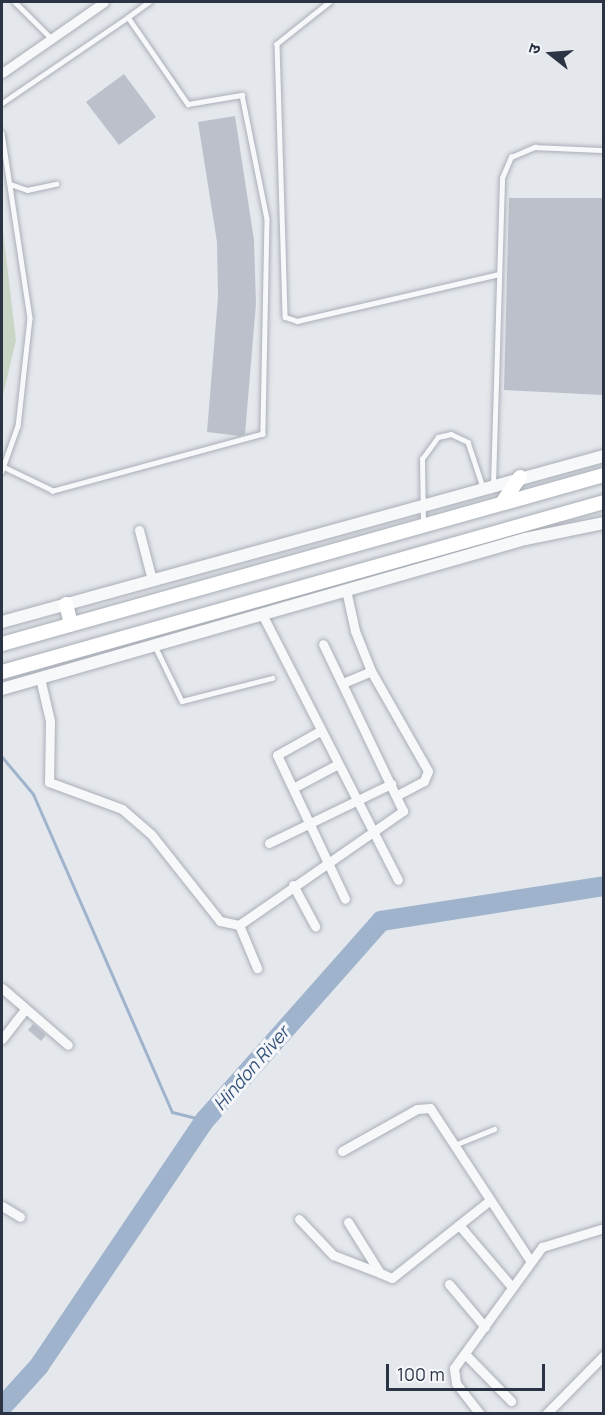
<!DOCTYPE html>
<meta charset="utf-8">
<style>
body{margin:0}
#map{position:relative;width:605px;height:1415px;overflow:hidden;background:#e4e7ec;font-family:Manrope,"Noto Sans Devanagari",sans-serif}
div>[style]{position:absolute}
[style*='--x']{left:calc(var(--x)*1px);top:calc(var(--y)*1px);width:calc(var(--w)*1px);rotate:calc(var(--a)*1deg)}
.green>*{inset:0;background:#c9d6c5}
.stream>*{height:3px;margin:-1.5px;padding:0 1.5px;transform-origin:1.5px;border-radius:1.5px;background:#9fb4cc}
.river>*{height:20px;margin:-10px;padding:0 10px;transform-origin:10px;border-radius:10px;background:#9fb4cc}
.building>*{inset:0;background:#bbc0ca}
.roads{filter:drop-shadow(0 0 2px #a9aeb7) drop-shadow(0 0 2px #a9aeb7)}
.service>*{height:4.5px;margin:-2.25px;padding:0 2.25px;transform-origin:2.25px;border-radius:2.25px;background:#f7f8fa}
.minor>*{height:9px;margin:-4.5px;padding:0 4.5px;transform-origin:4.5px;border-radius:4.5px;background:#f7f8fa}
.tertiary>*{height:12px;margin:-6px;padding:0 6px;transform-origin:6px;border-radius:6px;background:#f7f8fa}
.secondary>*{height:14px;margin:-7px;padding:0 7px;transform-origin:7px;border-radius:7px;background:#fff}
span{translate:-50% -50%;white-space:nowrap;text-align:center;line-height:1.15;-webkit-text-stroke:6px #f4f6f9;paint-order:stroke}
.water-label{font-size:18px;color:#34527a;font-style:italic}
.frame{position:absolute;inset:0;border:3px solid #2b3445;pointer-events:none}
.north{position:absolute;left:521px;top:24px;width:60px;height:60px;-webkit-text-stroke:4px #f4f6f9;paint-order:stroke;rotate:287deg;font-size:16px;font-weight:700;line-height:24px;text-align:center;color:#2b3445}
.north::after{content:'';display:block;margin:auto;width:21px;height:27px;background:#2b3445;clip-path:polygon(50% 0,100% 100%,50% 72%,0 100%)}
.scale{position:absolute;left:386px;top:1364px;width:159px;height:27px;box-sizing:border-box;border:3px solid #2b3445;border-top:0;padding-left:8px;font-size:18px;line-height:21px;white-space:nowrap;color:#2b3445;-webkit-text-stroke:4px #f4f6f9;paint-order:stroke}
</style>
<div id="map">
<div class="green">
<i style="clip-path:polygon(2px 223px,16px 340px,2px 399px)"></i>
</div>
<div class="stream">
<i style="--x:2;--y:757;--w:48;--a:50"></i>
<i style="--x:33;--y:794;--w:347;--a:66.4"></i>
<i style="--x:172;--y:1112;--w:34;--a:14"></i>
</div>
<div class="river">
<i style="--x:2;--y:1407;--w:55;--a:-47.9"></i>
<i style="--x:39;--y:1366;--w:297;--a:-56"></i>
<i style="--x:205;--y:1120;--w:266;--a:-48.5"></i>
<i style="--x:381;--y:921;--w:226;--a:-8.9"></i>
</div>
<div class="building">
<i style="clip-path:polygon(124px 74px,156px 117px,119px 145px,86px 102px)"></i>
<i style="clip-path:polygon(235px 116px,254px 240px,256px 303px,245px 434px,240px 436px,207px 432px,218px 297px,217px 242px,198px 122px)"></i>
<i style="clip-path:polygon(509px 198px,603px 198px,603px 395px,504px 390px)"></i>
<i style="clip-path:polygon(33px 1024px,46px 1035px,41px 1041px,28px 1030px)"></i>
</div>
<div class="roads">
<div class="service">
<i style="--x:15;--y:2;--w:51;--a:45"></i>
<i style="--x:330;--y:2;--w:68;--a:141.6"></i>
<i style="--x:277;--y:44;--w:273;--a:88.3"></i>
<i style="--x:285;--y:317;--w:13;--a:18"></i>
<i style="--x:297;--y:321;--w:207;--a:-13.1"></i>
<i style="--x:128;--y:17;--w:26;--a:-36"></i>
<i style="--x:2;--y:103;--w:153;--a:-34.3"></i>
<i style="--x:128;--y:17;--w:106;--a:55.4"></i>
<i style="--x:188;--y:104;--w:55;--a:-9.5"></i>
<i style="--x:242;--y:95;--w:126;--a:78.6"></i>
<i style="--x:267;--y:219;--w:215;--a:91.1"></i>
<i style="--x:263;--y:434;--w:218;--a:164.8"></i>
<i style="--x:53;--y:491;--w:55;--a:-154.4"></i>
<i style="--x:2;--y:133;--w:187;--a:81.4"></i>
<i style="--x:30;--y:318;--w:109;--a:96.3"></i>
<i style="--x:18;--y:426;--w:48;--a:109.6"></i>
<i style="--x:10;--y:184;--w:18;--a:19"></i>
<i style="--x:27;--y:190;--w:30;--a:-12"></i>
<i style="--x:493;--y:484;--w:306;--a:-88.3"></i>
<i style="--x:502;--y:178;--w:23;--a:-67"></i>
<i style="--x:511;--y:157;--w:26;--a:-23"></i>
<i style="--x:535;--y:147;--w:69;--a:2.5"></i>
<i style="--x:423;--y:523;--w:64;--a:-90.9"></i>
<i style="--x:422;--y:459;--w:27;--a:-54"></i>
<i style="--x:438;--y:437;--w:13;--a:-13"></i>
<i style="--x:451;--y:434;--w:19;--a:25"></i>
<i style="--x:468;--y:442;--w:47;--a:71.6"></i>
<i style="--x:155;--y:646;--w:61;--a:63.9"></i>
<i style="--x:182;--y:701;--w:93;--a:-14.3"></i>
<i style="--x:457;--y:1144;--w:40;--a:-22"></i>
</div>
<div class="minor">
<i style="--x:2;--y:73;--w:124;--a:-34.8"></i>
<i style="--x:139;--y:530;--w:52;--a:75.4"></i>
<i style="--x:346;--y:590;--w:42;--a:77.6"></i>
<i style="--x:355;--y:631;--w:43;--a:68.2"></i>
<i style="--x:371;--y:671;--w:115;--a:60.3"></i>
<i style="--x:428;--y:771;--w:11;--a:112"></i>
<i style="--x:424;--y:781;--w:30;--a:152"></i>
<i style="--x:264;--y:618;--w:294;--a:62.9"></i>
<i style="--x:40;--y:678;--w:44;--a:76.9"></i>
<i style="--x:50;--y:721;--w:61;--a:90.9"></i>
<i style="--x:49;--y:782;--w:78;--a:20.3"></i>
<i style="--x:122;--y:809;--w:38;--a:41"></i>
<i style="--x:151;--y:834;--w:111;--a:51.6"></i>
<i style="--x:220;--y:921;--w:19;--a:12"></i>
<i style="--x:239;--y:925;--w:200;--a:-34.8"></i>
<i style="--x:403;--y:811;--w:185;--a:-115.6"></i>
<i style="--x:343;--y:683;--w:30;--a:-23"></i>
<i style="--x:320;--y:731;--w:49;--a:150.8"></i>
<i style="--x:277;--y:755;--w:159;--a:64.7"></i>
<i style="--x:293;--y:788;--w:49;--a:-28.1"></i>
<i style="--x:269;--y:843;--w:136;--a:-25.8"></i>
<i style="--x:293;--y:885;--w:47;--a:61.8"></i>
<i style="--x:239;--y:925;--w:47;--a:67.3"></i>
<i style="--x:2;--y:988;--w:87;--a:40.8"></i>
<i style="--x:2;--y:1039;--w:37;--a:-52"></i>
<i style="--x:342;--y:1151;--w:86;--a:-29.2"></i>
<i style="--x:417;--y:1109;--w:13;--a:-4"></i>
<i style="--x:430;--y:1108;--w:182;--a:56.7"></i>
<i style="--x:2;--y:1206;--w:21;--a:31"></i>
<i style="--x:299;--y:1219;--w:50;--a:46.6"></i>
<i style="--x:333;--y:1255;--w:50;--a:21"></i>
<i style="--x:348;--y:1222;--w:60;--a:57.9"></i>
<i style="--x:380;--y:1273;--w:13;--a:23"></i>
<i style="--x:392;--y:1278;--w:125;--a:-38.5"></i>
<i style="--x:459;--y:1225;--w:82;--a:49.5"></i>
<i style="--x:449;--y:1284;--w:56;--a:50.1"></i>
<i style="--x:465;--y:1354;--w:66;--a:45.6"></i>
<i style="--x:480;--y:1414;--w:39;--a:-128"></i>
<i style="--x:456;--y:1383;--w:15;--a:-98"></i>
<i style="--x:454;--y:1368;--w:150;--a:-54"></i>
<i style="--x:542;--y:1247;--w:65;--a:-17"></i>
<i style="--x:546;--y:1414;--w:83;--a:-45.5"></i>
</div>
<div class="tertiary">
<i style="--x:2;--y:622;--w:624;--a:-15.42"></i>
<i style="--x:2;--y:689;--w:544;--a:-16"></i>
<i style="--x:525;--y:539;--w:81;--a:-11.4"></i>
</div>
<div class="secondary">
<i style="--x:504;--y:500;--w:28;--a:-55"></i>
<i style="--x:66;--y:604;--w:21;--a:76"></i>
<i style="--x:2;--y:644;--w:625;--a:-15.68"></i>
<i style="--x:2;--y:672;--w:626;--a:-15.77"></i>
</div>
</div>
<div class="water-label">
<span style="left:251px;top:1068px;rotate:-49deg">Hindon River</span>
</div>
<div class="frame"></div>
<div class="north">उ</div>
<div class="scale">100 m</div>
</div>
